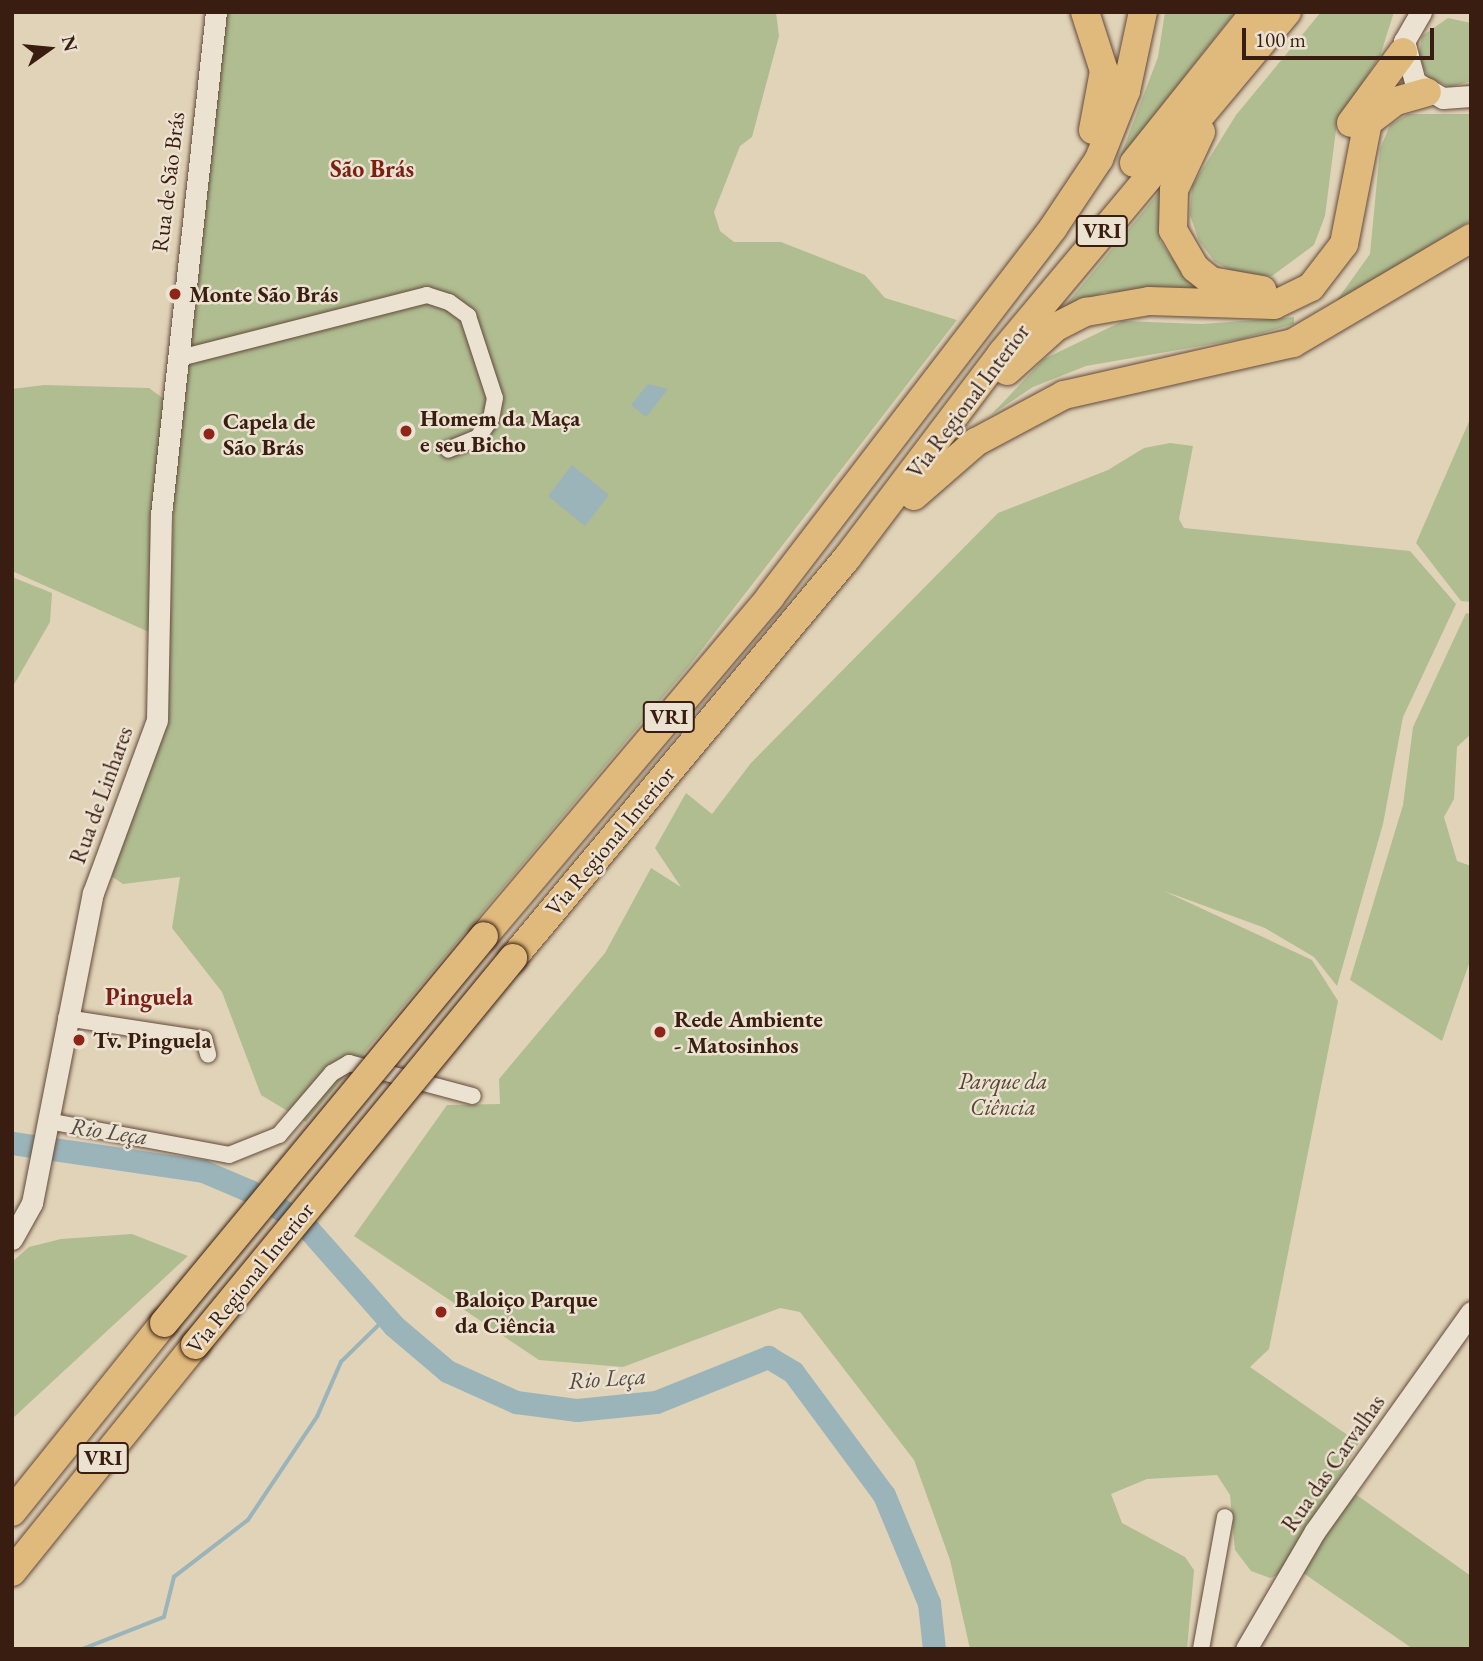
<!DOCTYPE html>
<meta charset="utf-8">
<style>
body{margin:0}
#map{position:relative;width:1483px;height:1661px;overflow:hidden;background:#e1d3b8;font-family:"EB Garamond",serif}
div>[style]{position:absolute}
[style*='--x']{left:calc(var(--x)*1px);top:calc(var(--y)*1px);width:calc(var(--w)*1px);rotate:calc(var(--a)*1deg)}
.green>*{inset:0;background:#b0bd91}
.water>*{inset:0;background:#9ab4ba}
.stream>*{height:3.5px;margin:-1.75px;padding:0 1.75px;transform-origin:1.75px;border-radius:1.75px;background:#9ab4ba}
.river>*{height:23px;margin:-11.5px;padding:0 11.5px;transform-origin:11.5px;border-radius:11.5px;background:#9ab4ba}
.roads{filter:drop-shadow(0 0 2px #634a3a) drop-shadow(0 0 2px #634a3a)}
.street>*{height:16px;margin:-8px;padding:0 8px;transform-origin:8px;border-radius:8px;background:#ece2d1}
.secondary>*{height:21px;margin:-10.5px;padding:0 10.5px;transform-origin:10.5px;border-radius:10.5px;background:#ece2d1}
.highway>*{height:28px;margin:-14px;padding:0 14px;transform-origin:14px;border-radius:14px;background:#e0ba7c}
.bridges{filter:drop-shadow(0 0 2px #391d10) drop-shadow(0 0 2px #391d10)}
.highway-bridge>*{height:28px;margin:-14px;padding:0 14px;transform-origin:14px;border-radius:14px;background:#e0ba7c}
.dots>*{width:19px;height:19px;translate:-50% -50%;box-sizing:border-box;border:4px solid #ece2d1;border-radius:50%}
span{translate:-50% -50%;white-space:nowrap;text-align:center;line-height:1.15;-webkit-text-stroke:5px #ece2d1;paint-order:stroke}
.shield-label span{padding:2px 5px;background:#ece2d1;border:2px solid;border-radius:5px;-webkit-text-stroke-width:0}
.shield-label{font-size:21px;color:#391d10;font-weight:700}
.street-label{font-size:23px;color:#391d10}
.poi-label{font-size:23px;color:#391d10;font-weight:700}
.left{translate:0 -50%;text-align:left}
.park-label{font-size:23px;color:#574530;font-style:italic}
.neighbourhood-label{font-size:24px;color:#7a1f14;font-weight:700}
.water-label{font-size:24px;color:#564a43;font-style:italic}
.frame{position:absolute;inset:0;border:14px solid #391d10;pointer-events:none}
.north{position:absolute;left:14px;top:14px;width:70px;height:70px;-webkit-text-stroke:5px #ece2d1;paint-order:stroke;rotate:75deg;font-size:19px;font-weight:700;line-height:28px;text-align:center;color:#391d10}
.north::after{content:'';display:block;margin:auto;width:24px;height:32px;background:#391d10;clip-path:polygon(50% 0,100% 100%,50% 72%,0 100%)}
.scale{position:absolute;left:1242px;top:28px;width:192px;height:32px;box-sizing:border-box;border:4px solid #391d10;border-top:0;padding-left:9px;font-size:21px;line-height:24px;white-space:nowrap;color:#391d10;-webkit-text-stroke:5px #ece2d1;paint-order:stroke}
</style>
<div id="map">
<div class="green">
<i style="clip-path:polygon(221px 12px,776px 12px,779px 36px,752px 137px,740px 146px,714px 212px,720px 231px,734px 242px,781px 242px,865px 275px,885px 298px,957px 320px,689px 666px,306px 1122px,261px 1095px,222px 992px,172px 928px,180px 877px,123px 884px,111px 876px,167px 724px,174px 495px)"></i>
<i style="clip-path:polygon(1165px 12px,1235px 12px,1119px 160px,1158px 57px)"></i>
<i style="clip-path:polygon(1321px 12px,1394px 12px,1380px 56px,1337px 122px,1325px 216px,1314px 245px,1272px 276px,1240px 275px,1215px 262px,1199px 241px,1190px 215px,1192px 186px,1236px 115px)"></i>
<i style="clip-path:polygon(1448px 18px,1471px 23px,1471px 81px,1450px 87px,1429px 78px,1418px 59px,1422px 36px)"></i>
<i style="clip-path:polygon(1408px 114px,1471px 114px,1471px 220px,1332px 307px,1370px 254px,1380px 149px,1390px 125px)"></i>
<i style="clip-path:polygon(1161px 190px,1160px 241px,1188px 281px,1212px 293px,1104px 292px,1060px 312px)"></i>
<i style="clip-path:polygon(1294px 317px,1294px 324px,1241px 339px,1086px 366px,1033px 387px,991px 415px,1044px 359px,1123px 321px,1202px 324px)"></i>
<i style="clip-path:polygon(44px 385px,149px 388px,164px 399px,149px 632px,12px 571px,12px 389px)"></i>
<i style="clip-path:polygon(1471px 417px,1471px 602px,1461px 601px,1416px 543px)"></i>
<i style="clip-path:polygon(1170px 443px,1193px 446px,1179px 519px,1184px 528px,1410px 551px,1456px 604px,1403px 717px,1383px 824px,1337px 986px,1314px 957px,1265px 928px,1164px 891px,1312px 960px,1338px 1001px,1269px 1349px,1250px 1367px,1359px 1443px,1337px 1481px,1471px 1576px,1471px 1649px,1413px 1649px,1296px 1568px,1270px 1578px,1251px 1571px,1235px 1550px,1230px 1495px,1217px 1475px,1147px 1479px,1111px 1494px,1122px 1523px,1185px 1557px,1194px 1570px,1187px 1649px,970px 1649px,950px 1560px,914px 1460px,800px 1312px,780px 1308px,623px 1367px,539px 1360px,354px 1236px,447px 1105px,500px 1104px,499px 1079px,605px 953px,651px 868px,681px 887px,655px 848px,686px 793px,712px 814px,751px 763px,998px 513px,1108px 470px,1144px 448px)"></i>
<i style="clip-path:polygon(12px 577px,52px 593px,50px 622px,12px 688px)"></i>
<i style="clip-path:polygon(1466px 613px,1471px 614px,1471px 734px,1457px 747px,1454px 799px,1444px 817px,1457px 861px,1471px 866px,1471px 958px,1442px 1041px,1350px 980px,1403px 805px,1413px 727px)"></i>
<i style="clip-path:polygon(132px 1234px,188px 1256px,12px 1419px,12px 1262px,29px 1247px,61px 1239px)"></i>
</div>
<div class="water">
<i style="clip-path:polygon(648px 384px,668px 389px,646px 417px,631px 405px)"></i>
<i style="clip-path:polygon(572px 465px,609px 495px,585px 526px,548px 496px)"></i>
</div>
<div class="stream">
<i style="--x:83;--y:1649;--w:87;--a:-21.6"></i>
<i style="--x:164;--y:1617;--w:41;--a:-76"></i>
<i style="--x:174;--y:1577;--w:93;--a:-37.6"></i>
<i style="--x:248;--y:1520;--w:124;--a:-56.2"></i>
<i style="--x:317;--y:1417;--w:60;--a:-66.4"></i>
<i style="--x:341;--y:1362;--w:64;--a:-44.4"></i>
</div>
<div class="river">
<i style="--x:12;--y:1143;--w:193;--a:8.3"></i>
<i style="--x:203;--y:1171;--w:51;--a:23.1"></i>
<i style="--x:250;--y:1191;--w:62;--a:31.1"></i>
<i style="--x:303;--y:1223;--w:137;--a:48.5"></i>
<i style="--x:394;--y:1326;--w:70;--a:40.3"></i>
<i style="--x:447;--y:1371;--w:76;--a:24.2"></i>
<i style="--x:516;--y:1402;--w:62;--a:7.5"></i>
<i style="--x:577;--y:1410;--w:79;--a:-5.8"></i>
<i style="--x:656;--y:1402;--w:121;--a:-21.9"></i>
<i style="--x:768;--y:1357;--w:29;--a:31"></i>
<i style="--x:793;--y:1372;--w:153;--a:53.5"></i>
<i style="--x:884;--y:1495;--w:117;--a:67.4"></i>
<i style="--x:929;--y:1603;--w:46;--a:83.8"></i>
</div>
<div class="roads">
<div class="street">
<i style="--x:176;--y:359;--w:259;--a:-14.3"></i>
<i style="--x:427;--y:295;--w:23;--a:18"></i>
<i style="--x:449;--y:302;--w:24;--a:36"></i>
<i style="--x:468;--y:316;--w:86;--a:71.8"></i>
<i style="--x:495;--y:398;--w:21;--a:101"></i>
<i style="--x:491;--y:419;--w:24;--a:126"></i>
<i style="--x:477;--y:438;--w:31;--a:158"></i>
<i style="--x:66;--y:1018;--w:140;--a:8.7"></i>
<i style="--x:204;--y:1039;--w:16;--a:75"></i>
<i style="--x:48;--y:1121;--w:184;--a:10.6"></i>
<i style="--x:229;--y:1155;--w:54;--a:-21.8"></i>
<i style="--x:279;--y:1135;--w:82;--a:-49.5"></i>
<i style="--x:332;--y:1073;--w:20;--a:-30"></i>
<i style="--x:349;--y:1063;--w:128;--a:14.9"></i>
<i style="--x:1201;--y:1649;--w:134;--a:-79.7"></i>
</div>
<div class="secondary">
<i style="--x:1421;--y:12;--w:34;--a:120"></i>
<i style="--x:1404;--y:41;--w:42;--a:75"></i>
<i style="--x:1415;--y:82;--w:32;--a:30"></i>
<i style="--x:1443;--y:98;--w:28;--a:-4"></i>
<i style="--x:12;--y:1239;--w:41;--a:-60.9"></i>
<i style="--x:32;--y:1203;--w:316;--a:-78.9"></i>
<i style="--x:93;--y:893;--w:184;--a:-69.7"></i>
<i style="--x:157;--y:720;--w:205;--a:-88.9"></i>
<i style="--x:161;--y:515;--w:506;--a:-83.76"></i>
<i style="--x:1246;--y:1649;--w:137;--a:-59.7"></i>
<i style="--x:1315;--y:1531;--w:269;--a:-54.5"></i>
</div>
<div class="highway">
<i style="--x:1085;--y:12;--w:62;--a:72.1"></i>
<i style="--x:1104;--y:71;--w:60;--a:100.6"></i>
<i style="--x:1351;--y:123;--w:88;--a:-53.8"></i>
<i style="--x:1201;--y:132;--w:64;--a:115"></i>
<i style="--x:1174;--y:190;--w:40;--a:91.4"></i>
<i style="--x:1173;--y:230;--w:44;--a:59.9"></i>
<i style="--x:1195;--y:268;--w:21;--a:39"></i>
<i style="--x:1211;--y:281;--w:52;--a:10"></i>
<i style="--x:1134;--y:163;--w:193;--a:-51.3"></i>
<i style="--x:1007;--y:371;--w:66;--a:-41.9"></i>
<i style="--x:1056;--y:327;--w:34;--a:-27"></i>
<i style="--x:1086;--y:312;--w:64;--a:-9.9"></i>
<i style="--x:1149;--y:301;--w:125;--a:1.8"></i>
<i style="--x:1274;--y:305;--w:41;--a:-25.9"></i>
<i style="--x:1311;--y:287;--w:54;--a:-52.5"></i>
<i style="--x:1344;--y:244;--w:124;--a:-78.9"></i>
<i style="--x:1368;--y:122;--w:35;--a:-37"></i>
<i style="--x:1396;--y:101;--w:32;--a:-16"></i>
<i style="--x:914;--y:496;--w:82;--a:-41.1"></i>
<i style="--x:976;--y:442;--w:100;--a:-28.1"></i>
<i style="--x:1064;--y:395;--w:235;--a:-12.8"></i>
<i style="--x:1293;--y:343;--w:207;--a:-30.5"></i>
<i style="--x:484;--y:936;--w:444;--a:-49.8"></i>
<i style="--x:770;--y:597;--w:465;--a:-52.5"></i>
<i style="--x:1053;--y:228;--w:83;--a:-56.3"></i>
<i style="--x:1099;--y:159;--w:73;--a:-68.3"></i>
<i style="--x:1126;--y:91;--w:81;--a:-77.9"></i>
<i style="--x:513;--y:958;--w:521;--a:-50.14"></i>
<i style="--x:847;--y:558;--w:257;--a:-52.9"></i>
<i style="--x:1002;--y:353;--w:444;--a:-50.1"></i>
<i style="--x:12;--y:1512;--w:243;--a:-51.2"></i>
<i style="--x:12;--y:1572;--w:292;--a:-51.1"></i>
</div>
</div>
<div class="bridges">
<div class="highway-bridge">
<i style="--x:164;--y:1323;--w:502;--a:-50.41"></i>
<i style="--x:195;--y:1345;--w:501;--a:-50.59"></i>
</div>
</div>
<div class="dots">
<i style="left:175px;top:294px;background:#8f2418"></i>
<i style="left:406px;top:431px;background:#8f2418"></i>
<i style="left:209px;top:434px;background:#8f2418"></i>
<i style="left:660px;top:1032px;background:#8f2418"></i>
<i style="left:79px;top:1040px;background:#8f2418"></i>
<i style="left:441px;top:1312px;background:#8f2418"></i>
</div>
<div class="shield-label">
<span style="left:1102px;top:231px">VRI</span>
<span style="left:669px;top:717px">VRI</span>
<span style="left:103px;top:1458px">VRI</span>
</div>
<div class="street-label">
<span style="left:168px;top:182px;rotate:-83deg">Rua de São Brás</span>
<span style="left:968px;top:401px;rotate:-53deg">Via Regional Interior</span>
<span style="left:101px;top:795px;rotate:-70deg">Rua de Linhares</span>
<span style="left:610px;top:841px;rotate:-50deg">Via Regional Interior</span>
<span style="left:250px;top:1278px;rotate:-51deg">Via Regional Interior</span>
<span style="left:1333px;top:1463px;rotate:-55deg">Rua das Carvalhas</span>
</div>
<div class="poi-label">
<span class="left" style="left:189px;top:294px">Monte São Brás</span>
<span class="left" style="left:420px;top:431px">Homem da Maça<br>e seu Bicho</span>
<span class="left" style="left:223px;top:434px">Capela de<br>São Brás</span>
<span class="left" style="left:674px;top:1032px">Rede Ambiente<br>- Matosinhos</span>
<span class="left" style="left:93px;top:1040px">Tv. Pinguela</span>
<span class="left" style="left:455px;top:1312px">Baloiço Parque<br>da Ciência</span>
</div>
<div class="park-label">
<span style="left:1003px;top:1094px">Parque da<br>Ciência</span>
</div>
<div class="neighbourhood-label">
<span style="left:372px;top:169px">São Brás</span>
<span style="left:149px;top:997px">Pinguela</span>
</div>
<div class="water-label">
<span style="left:109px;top:1131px;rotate:8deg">Rio Leça</span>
<span style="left:607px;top:1378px;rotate:-4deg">Rio Leça</span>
</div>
<div class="frame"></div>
<div class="north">N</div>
<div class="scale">100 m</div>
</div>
